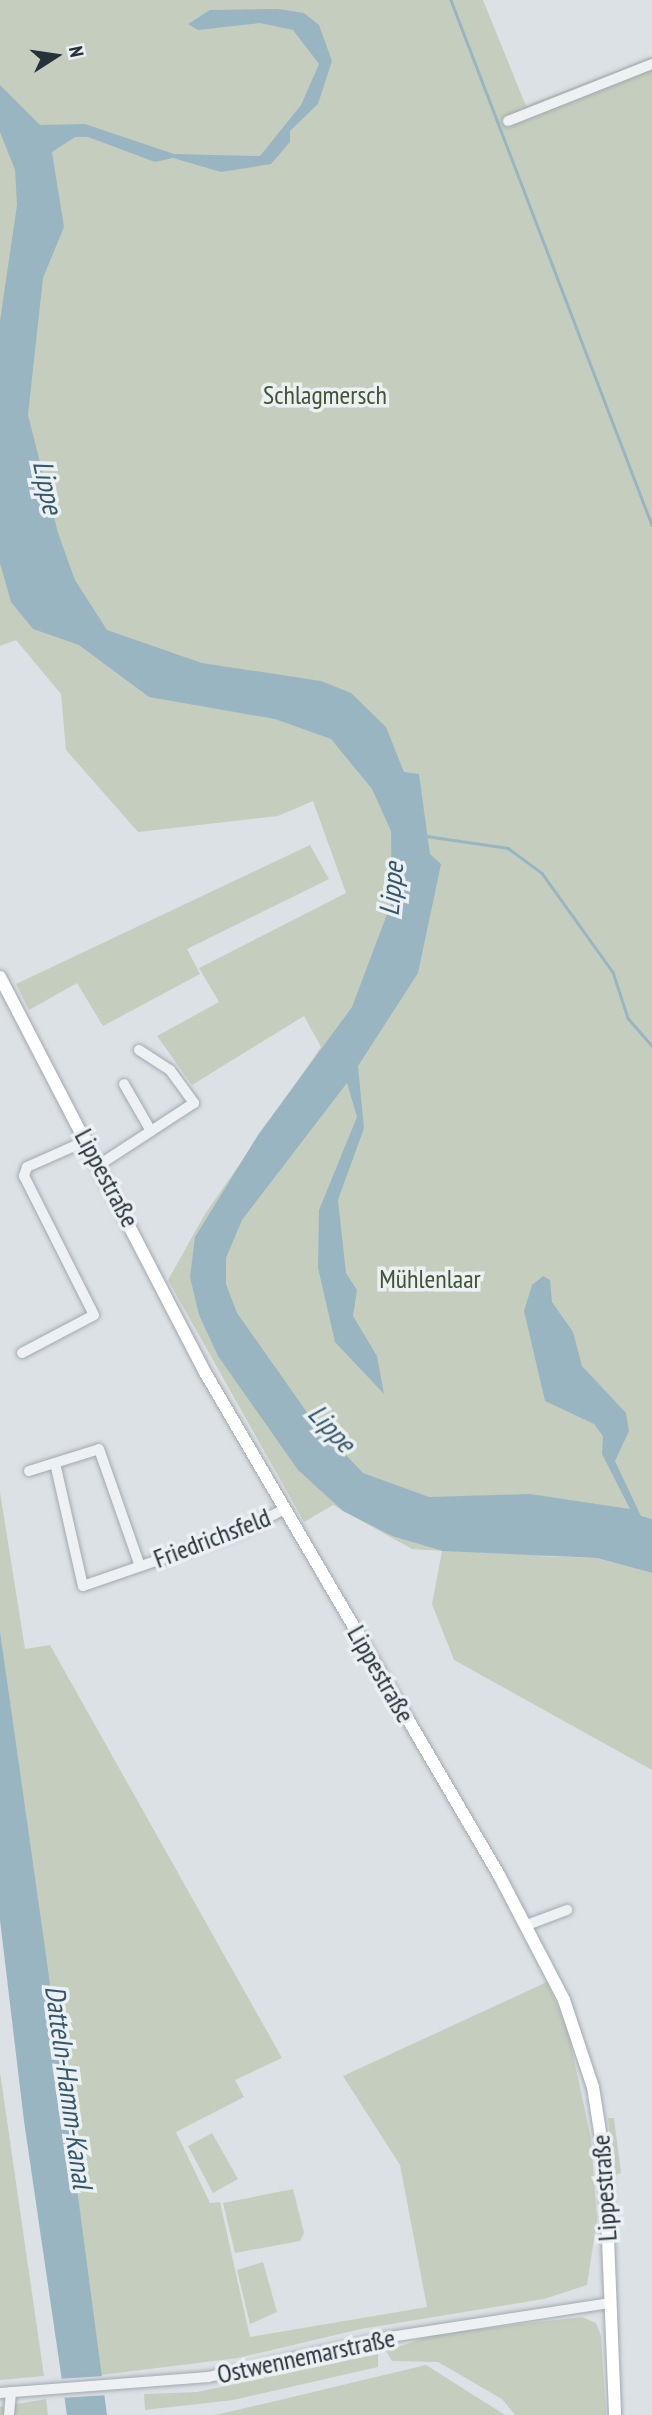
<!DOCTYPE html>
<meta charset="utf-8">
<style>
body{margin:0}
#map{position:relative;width:652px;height:2415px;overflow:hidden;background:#dce1e5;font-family:"PT Sans Narrow",sans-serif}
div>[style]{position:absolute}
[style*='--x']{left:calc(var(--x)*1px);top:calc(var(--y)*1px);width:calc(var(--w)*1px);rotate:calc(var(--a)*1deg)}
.green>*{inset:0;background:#c5cebe}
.water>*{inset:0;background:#9ab5c2}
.pier>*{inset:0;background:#dce1e5}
.stream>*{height:2.5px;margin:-1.25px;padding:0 1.25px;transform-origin:1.25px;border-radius:1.25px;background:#9ab5c2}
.roads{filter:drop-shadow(0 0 2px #a2a9ae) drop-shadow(0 0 2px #a2a9ae)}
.minor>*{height:10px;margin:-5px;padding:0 5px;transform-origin:5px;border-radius:5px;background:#eef1f4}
.major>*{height:12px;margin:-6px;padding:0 6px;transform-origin:6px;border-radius:6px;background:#fff}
span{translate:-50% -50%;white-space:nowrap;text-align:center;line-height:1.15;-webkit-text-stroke:7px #ebf0f3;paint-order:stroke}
.park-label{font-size:26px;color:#415436}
.street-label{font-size:26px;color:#273139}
.water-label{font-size:28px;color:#355769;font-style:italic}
.north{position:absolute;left:21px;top:21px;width:70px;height:70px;-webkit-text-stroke:5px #ebf0f3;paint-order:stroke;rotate:78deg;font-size:19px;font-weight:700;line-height:28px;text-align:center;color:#273139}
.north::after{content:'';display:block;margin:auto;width:24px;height:32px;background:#273139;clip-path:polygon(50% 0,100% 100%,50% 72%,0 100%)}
</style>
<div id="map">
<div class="green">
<i style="clip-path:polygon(0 0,483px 0,526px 106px,652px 57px,652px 1566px,612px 1554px,535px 1556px,597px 1558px,652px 1573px,652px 1770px,454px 1660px,432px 1604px,442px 1551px,412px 1549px,333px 1505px,304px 1522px,168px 1280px,205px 1214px,321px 1047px,304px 1016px,192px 1085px,157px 1036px,219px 1002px,199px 968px,346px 893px,313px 801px,278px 816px,138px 832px,66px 750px,61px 694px,16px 640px,0 646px)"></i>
<i style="clip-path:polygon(310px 845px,329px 879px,187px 949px,200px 974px,103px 1026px,77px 983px,29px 1010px,16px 984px)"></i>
<i style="clip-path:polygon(0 1492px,25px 1649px,50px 1645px,282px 2058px,235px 2080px,244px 2097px,176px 2132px,210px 2203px,220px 2202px,250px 2337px,427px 2307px,400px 2165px,343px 2076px,547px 1982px,568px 2031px,591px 2139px,597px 2220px,587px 2285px,544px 2299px,361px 2329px,238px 2358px,101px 2375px,0 1631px)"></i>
<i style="clip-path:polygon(0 2072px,44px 2376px,0 2380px)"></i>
<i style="clip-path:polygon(608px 2118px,614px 2118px,621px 2173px,615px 2175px)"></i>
<i style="clip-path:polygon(212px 2133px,238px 2179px,213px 2193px,188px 2146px)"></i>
<i style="clip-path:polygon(293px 2189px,304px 2233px,300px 2241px,235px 2253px,223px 2203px)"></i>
<i style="clip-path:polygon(263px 2262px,277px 2312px,250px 2324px,237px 2270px)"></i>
<i style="clip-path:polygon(582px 2317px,596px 2323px,601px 2336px,606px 2415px,515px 2415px,502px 2399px,438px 2362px,392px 2361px,386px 2351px,436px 2334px)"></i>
<i style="clip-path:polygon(378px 2354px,378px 2367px,233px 2400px,145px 2410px,144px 2394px,197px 2392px)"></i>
<i style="clip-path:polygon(426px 2365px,505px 2415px,215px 2415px,263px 2404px)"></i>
<i style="clip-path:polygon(46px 2399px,48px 2415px,0 2415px,0 2407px)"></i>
</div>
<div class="water">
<i style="clip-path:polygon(279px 9px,304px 13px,319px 25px,332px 61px,318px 104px,290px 131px,290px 142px,271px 164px,221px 172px,173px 158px,155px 162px,88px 137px,75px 137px,52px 152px,64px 227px,43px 278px,28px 415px,58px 533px,75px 580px,107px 630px,202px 663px,321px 681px,351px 693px,386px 727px,404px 772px,419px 774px,430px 854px,441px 864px,418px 973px,358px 1066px,364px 1128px,338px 1200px,346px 1273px,357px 1290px,353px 1316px,377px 1356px,384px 1394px,335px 1342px,318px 1268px,319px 1210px,357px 1117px,347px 1083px,242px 1220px,226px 1258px,226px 1284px,237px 1313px,311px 1418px,363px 1473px,429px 1497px,530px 1494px,630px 1509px,602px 1454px,603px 1436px,594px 1424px,545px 1401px,524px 1311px,532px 1285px,543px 1276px,550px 1280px,552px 1302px,573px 1332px,582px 1366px,626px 1413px,629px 1431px,615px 1461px,641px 1516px,652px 1519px,652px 1573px,597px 1558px,443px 1551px,392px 1536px,343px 1511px,298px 1470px,218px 1356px,199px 1315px,190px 1277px,195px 1237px,258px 1135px,352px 1007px,392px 901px,391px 831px,372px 789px,331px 739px,275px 719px,149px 697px,79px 645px,33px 629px,11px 602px,0 563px,0 321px,17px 205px,15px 170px,0 132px,0 85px,40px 125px,85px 124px,174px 154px,260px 156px,301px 105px,319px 64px,293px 30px,260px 23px,198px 30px,188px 24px,210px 10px)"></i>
<i style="clip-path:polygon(0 1631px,47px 1962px,107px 2415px,67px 2415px,24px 2121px,0 1920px)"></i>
</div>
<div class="pier">
<i style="clip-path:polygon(105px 2376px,108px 2395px,60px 2398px,57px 2379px)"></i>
</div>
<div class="stream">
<i style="--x:451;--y:0;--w:562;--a:69.05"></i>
<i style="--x:426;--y:836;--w:83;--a:8.3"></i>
<i style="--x:508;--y:848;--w:42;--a:36.3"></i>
<i style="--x:542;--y:873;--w:122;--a:54.4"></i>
<i style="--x:613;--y:972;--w:48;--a:71.9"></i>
<i style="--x:628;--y:1018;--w:37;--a:49"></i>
</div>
<div class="roads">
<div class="minor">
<i style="--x:508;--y:121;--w:155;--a:-21.6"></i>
<i style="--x:139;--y:1050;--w:37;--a:33"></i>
<i style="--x:170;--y:1070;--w:41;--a:54"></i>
<i style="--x:194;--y:1103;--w:51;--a:146.9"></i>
<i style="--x:102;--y:1163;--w:59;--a:-33.1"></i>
<i style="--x:151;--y:1131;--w:54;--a:-119.9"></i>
<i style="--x:22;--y:1353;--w:81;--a:-27.8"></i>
<i style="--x:94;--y:1315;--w:156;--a:-116.7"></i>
<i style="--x:24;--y:1176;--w:9;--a:-72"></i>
<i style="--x:27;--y:1167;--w:67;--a:-23.9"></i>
<i style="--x:55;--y:1463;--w:126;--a:77.2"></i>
<i style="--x:83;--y:1586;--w:169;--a:-19"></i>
<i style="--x:243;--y:1531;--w:47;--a:-28.2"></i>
<i style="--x:29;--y:1471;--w:73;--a:-17.4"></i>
<i style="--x:99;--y:1449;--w:124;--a:70.7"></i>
<i style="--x:527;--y:1925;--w:43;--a:-20.6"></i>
<i style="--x:0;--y:2393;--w:209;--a:-4.4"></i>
<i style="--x:208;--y:2377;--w:186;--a:-12.4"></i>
<i style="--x:390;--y:2337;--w:223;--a:-8.8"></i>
<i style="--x:9;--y:2415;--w:23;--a:-85"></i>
</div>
<div class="major">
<i style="--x:0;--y:977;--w:447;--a:62.6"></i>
<i style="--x:206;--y:1374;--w:580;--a:59.68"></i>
<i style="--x:499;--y:1875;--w:141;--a:62.5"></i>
<i style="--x:564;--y:2000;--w:92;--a:71.6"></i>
<i style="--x:593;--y:2087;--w:78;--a:81.1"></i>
<i style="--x:605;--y:2164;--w:251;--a:87.7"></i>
</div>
</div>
<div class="park-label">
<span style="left:325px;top:395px">Schlagmersch</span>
<span style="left:430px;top:1279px">Mühlenlaar</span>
</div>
<div class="street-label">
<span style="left:107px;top:1178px;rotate:62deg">Lippestraße</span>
<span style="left:212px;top:1538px;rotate:-21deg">Friedrichsfeld</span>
<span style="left:381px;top:1674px;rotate:60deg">Lippestraße</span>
<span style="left:604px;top:2188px;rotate:-94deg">Lippestraße</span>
<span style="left:306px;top:2356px;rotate:-12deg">Ostwennemarstraße</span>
</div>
<div class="water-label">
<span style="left:48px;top:487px;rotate:78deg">Lippe</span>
<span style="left:391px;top:889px;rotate:-85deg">Lippe</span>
<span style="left:332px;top:1428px;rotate:47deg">Lippe</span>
<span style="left:69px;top:2087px;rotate:82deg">Datteln-Hamm-Kanal</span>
</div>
<div class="north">N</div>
</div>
